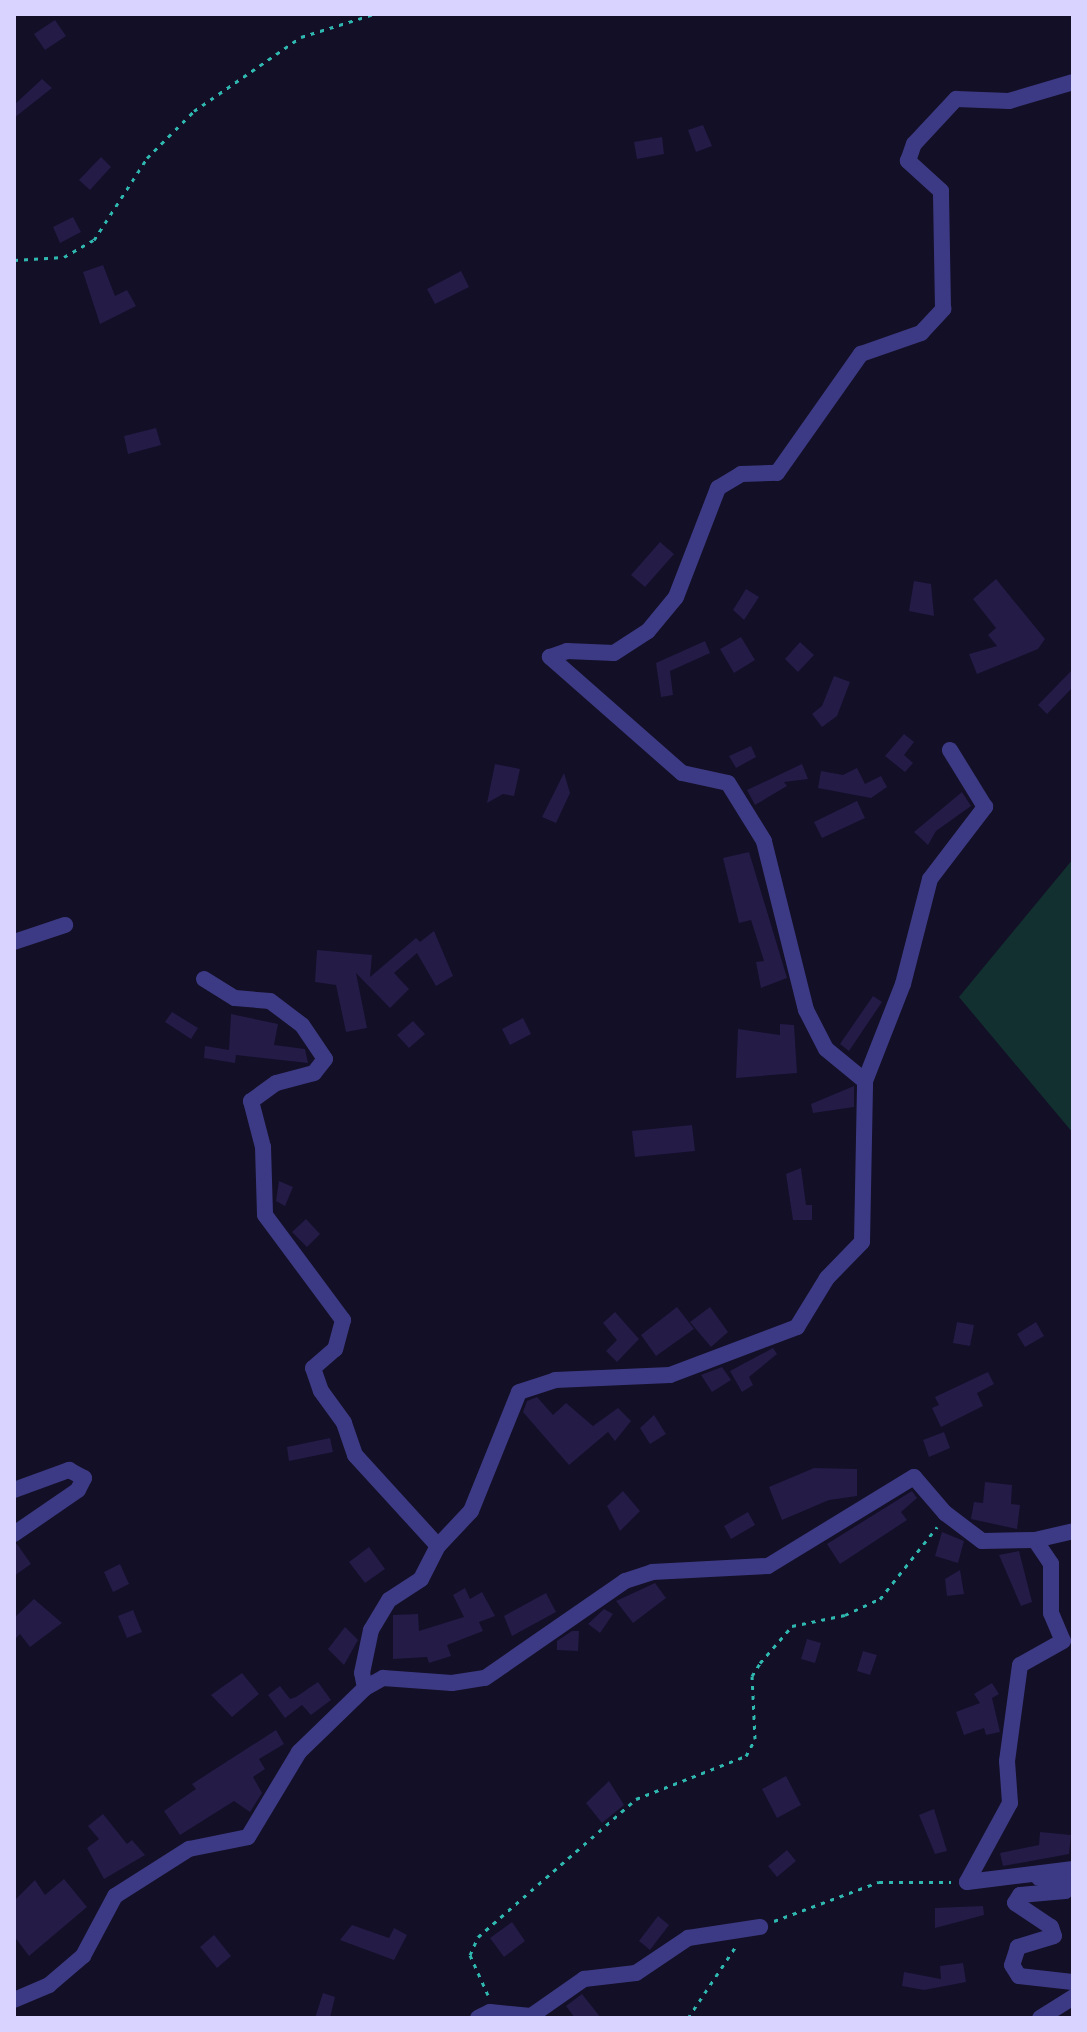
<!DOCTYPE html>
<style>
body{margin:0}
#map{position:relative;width:1087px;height:2032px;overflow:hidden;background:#130f26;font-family:Inter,sans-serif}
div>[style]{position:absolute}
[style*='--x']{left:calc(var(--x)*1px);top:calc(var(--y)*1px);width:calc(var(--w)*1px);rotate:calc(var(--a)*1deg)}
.green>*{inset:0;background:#12302f}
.building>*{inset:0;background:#241b47}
.path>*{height:3px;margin-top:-1.5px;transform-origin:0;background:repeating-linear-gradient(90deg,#2fb8b0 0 4px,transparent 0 10px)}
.minor>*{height:16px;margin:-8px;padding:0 8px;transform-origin:8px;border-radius:8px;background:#3d3a85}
span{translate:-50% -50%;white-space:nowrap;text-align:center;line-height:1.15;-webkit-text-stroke:8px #130f26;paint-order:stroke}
.frame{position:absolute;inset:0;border:16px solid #d9d4ff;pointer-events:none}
</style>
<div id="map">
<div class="green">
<i style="clip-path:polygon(1073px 859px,1073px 1133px,959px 997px)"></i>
</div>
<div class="building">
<i style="clip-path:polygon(55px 20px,66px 36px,45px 50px,34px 34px)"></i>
<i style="clip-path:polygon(42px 79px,52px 88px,14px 118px,14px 105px)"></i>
<i style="clip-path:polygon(703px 125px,712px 146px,696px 152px,688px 130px)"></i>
<i style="clip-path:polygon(662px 137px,664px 154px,637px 159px,634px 142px)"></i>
<i style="clip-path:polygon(101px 157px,111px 167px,90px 190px,79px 180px)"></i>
<i style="clip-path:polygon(73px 217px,81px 232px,60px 243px,53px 227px)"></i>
<i style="clip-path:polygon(103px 265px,115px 296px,127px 290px,136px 306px,100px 324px,83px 272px)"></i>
<i style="clip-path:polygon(461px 271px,469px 287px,435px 304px,427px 289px)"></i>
<i style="clip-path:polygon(156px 428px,161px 445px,128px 454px,124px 436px)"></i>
<i style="clip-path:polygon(660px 542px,674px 554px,645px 587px,631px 575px)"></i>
<i style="clip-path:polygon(996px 579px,1045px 639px,1038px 649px,977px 674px,969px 654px,997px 646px,988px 635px,996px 628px,973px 599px)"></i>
<i style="clip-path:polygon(914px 581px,931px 584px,934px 616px,909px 611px)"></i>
<i style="clip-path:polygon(746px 589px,759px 597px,744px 620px,733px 610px)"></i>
<i style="clip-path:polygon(741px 637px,755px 660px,734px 673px,720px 649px)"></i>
<i style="clip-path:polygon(705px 641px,710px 653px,670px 671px,673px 695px,661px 697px,656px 663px)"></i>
<i style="clip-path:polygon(800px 642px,814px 655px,798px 672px,785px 659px)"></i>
<i style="clip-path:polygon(1073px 669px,1073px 687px,1047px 714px,1038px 705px)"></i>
<i style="clip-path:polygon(834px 676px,850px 682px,837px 716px,822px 727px,812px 714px,822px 706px)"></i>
<i style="clip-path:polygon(904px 734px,914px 742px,904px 755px,913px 763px,905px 772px,885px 756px)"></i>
<i style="clip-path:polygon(751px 746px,756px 757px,736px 768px,729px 756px)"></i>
<i style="clip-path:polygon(495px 764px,520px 769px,514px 796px,503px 794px,487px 803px)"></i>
<i style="clip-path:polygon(802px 764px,808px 779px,784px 782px,787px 786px,755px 805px,747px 790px)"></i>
<i style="clip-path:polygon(857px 768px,865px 784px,881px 776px,887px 787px,871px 798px,818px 788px,821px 771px,843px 775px)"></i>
<i style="clip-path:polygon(564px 773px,570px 793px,556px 823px,542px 817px)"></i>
<i style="clip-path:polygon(962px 792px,971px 806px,936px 831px,928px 845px,914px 832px)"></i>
<i style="clip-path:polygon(857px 801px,865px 818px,822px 838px,814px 822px)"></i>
<i style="clip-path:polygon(749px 852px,787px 978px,761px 988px,756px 962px,764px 961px,751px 920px,739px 923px,723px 858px)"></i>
<i style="clip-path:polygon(434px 931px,453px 976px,436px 986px,417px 953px,394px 973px,409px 989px,390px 1008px,356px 973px,367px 1028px,346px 1032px,336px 985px,315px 982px,317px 950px,372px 955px,370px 977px,416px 938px,420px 942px)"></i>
<i style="clip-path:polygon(873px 996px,882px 1002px,849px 1051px,840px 1044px)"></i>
<i style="clip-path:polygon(172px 1012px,198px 1028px,191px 1039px,165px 1022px)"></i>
<i style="clip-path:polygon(231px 1014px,278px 1024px,274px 1045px,305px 1049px,308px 1063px,236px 1055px,235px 1063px,204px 1058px,205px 1046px,229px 1050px)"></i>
<i style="clip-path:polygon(523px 1018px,531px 1034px,510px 1045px,502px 1029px)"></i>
<i style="clip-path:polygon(413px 1021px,425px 1034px,409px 1048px,397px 1035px)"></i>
<i style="clip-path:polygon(780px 1024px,794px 1025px,797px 1073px,736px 1078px,738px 1029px,780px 1035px)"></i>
<i style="clip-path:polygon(854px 1086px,854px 1107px,813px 1113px,811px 1104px)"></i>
<i style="clip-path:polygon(692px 1125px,695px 1151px,635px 1157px,632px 1131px)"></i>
<i style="clip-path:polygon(801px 1168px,806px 1205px,812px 1205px,812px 1220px,793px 1220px,786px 1174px)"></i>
<i style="clip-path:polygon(279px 1181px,293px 1187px,285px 1206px,276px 1201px)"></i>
<i style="clip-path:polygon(306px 1219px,320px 1234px,307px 1247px,292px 1232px)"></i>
<i style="clip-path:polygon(677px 1307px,694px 1329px,656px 1356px,641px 1335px)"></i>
<i style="clip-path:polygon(710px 1307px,728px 1332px,711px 1347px,690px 1322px)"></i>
<i style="clip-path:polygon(615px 1312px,639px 1339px,617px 1362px,606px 1351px,617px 1340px,603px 1323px)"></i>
<i style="clip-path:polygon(957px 1322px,974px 1325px,970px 1346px,953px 1343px)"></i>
<i style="clip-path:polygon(1036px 1322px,1044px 1336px,1025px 1347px,1017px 1334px)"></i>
<i style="clip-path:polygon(773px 1348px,777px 1354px,749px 1377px,753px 1385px,742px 1392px,730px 1371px)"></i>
<i style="clip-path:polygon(722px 1367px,731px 1380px,712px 1392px,701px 1375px)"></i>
<i style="clip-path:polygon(988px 1372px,994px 1384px,977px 1393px,983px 1406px,941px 1427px,932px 1408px,939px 1405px,935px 1397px)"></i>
<i style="clip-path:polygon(537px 1397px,553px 1415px,566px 1403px,593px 1426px,618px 1408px,631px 1421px,615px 1441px,608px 1432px,569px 1465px,523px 1412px,527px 1401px)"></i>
<i style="clip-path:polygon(654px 1415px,666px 1434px,650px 1444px,640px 1428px)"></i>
<i style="clip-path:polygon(944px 1432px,950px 1448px,929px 1457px,923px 1440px)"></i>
<i style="clip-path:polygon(330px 1438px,333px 1452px,289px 1461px,287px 1447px)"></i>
<i style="clip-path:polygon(814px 1468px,857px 1469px,857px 1496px,829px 1500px,782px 1520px,769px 1487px)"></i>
<i style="clip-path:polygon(985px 1482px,1012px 1485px,1011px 1504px,1020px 1505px,1017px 1529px,971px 1519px,974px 1502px,983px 1503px)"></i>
<i style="clip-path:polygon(623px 1491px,640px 1511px,620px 1531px,607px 1506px)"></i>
<i style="clip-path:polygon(912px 1491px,917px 1498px,901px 1512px,907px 1520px,840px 1564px,827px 1544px)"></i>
<i style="clip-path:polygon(748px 1512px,755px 1525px,731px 1539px,724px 1526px)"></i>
<i style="clip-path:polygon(942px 1532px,964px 1541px,958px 1563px,935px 1556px)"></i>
<i style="clip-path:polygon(17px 1544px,31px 1564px,14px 1576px,14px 1545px)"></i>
<i style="clip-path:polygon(369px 1547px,385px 1569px,365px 1583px,349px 1562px)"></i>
<i style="clip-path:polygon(1019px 1551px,1032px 1602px,1021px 1606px,999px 1555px)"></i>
<i style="clip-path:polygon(120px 1564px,129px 1584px,113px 1592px,104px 1572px)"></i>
<i style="clip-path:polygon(960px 1570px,964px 1594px,947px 1596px,945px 1579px)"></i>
<i style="clip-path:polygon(655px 1583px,666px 1598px,633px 1623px,616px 1601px)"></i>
<i style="clip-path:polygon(465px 1588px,470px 1599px,482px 1592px,495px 1616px,479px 1622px,483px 1631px,447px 1645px,451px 1656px,429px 1663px,427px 1657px,393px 1659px,393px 1615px,418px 1614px,419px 1631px,464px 1617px,453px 1595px)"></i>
<i style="clip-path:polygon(546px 1593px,556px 1612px,512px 1636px,504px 1616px)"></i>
<i style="clip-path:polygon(34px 1599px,62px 1623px,30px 1647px,20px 1634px,14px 1640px,14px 1618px)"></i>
<i style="clip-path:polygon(604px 1609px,613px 1614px,600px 1633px,588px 1624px)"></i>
<i style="clip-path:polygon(133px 1610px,142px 1632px,127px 1638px,118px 1616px)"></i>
<i style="clip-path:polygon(345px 1627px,358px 1640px,344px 1665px,328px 1649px)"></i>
<i style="clip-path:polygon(572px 1631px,579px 1631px,578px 1651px,557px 1650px,557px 1641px)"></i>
<i style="clip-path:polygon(807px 1639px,821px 1643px,815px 1663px,801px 1659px)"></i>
<i style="clip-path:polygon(863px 1651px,877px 1655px,870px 1675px,857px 1671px)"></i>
<i style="clip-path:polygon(242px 1673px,259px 1694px,232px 1717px,211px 1695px)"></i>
<i style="clip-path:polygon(318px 1682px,331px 1700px,311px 1715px,302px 1705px,285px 1718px,268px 1695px,280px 1686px,290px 1699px,296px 1697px)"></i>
<i style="clip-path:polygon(992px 1683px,999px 1694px,992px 1698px,1000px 1732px,986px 1735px,984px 1728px,964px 1735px,956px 1712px,980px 1703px,974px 1694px)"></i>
<i style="clip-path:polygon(276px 1730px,284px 1744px,259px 1759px,265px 1769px,253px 1777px,262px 1793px,250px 1812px,234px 1801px,180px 1835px,164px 1811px,196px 1789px,192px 1784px)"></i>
<i style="clip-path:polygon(786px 1776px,801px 1805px,777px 1818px,762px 1789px)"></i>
<i style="clip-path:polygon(609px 1781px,624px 1805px,602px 1823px,586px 1803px)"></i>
<i style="clip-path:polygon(934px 1809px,947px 1851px,935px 1854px,919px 1815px)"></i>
<i style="clip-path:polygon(103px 1814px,127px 1844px,132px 1840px,145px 1855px,104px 1879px,87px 1848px,99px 1839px,88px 1826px)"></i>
<i style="clip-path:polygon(1040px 1832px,1071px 1835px,1069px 1854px,1003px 1866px,1000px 1853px,1039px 1845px)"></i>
<i style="clip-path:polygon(787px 1850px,796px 1861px,777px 1877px,768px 1866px)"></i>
<i style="clip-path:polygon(64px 1879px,87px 1907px,29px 1956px,14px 1936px,14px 1901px,35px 1880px,45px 1895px)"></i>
<i style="clip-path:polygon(983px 1906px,984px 1915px,935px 1928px,935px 1908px)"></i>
<i style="clip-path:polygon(658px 1916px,669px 1925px,650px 1950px,639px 1941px)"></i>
<i style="clip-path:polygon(512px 1922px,525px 1941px,504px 1957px,490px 1938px)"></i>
<i style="clip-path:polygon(352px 1925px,389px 1938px,394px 1928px,407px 1935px,394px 1960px,340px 1940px)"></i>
<i style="clip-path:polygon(214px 1935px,231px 1956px,217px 1968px,200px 1947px)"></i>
<i style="clip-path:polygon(963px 1963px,966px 1982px,924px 1990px,902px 1986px,904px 1972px,941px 1979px,940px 1966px)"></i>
<i style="clip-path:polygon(323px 1993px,335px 1997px,330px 2018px,315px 2018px)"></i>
<i style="clip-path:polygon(582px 1994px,601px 2018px,575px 2018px,566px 2006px)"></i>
</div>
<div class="path">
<i style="--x:14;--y:260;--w:50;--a:-3.4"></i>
<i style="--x:64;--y:257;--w:34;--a:-30"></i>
<i style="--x:94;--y:240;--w:98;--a:-57.1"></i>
<i style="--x:147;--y:158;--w:66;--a:-45"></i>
<i style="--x:194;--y:111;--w:130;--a:-34.7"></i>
<i style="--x:301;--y:37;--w:77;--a:-17.5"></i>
<i style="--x:774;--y:1921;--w:112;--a:-20.4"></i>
<i style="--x:879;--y:1882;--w:72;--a:0"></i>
<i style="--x:488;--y:1995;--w:44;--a:-114.2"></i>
<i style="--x:470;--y:1955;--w:20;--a:-66"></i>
<i style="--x:478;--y:1937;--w:210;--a:-41.1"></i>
<i style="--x:636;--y:1799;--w:118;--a:-21.4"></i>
<i style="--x:746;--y:1756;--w:19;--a:-62"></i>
<i style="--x:755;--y:1739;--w:63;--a:-92.7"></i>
<i style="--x:752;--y:1676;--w:15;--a:-58"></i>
<i style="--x:760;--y:1663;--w:49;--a:-49.1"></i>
<i style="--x:792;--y:1626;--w:54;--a:-11.7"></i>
<i style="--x:845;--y:1615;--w:38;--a:-25"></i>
<i style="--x:880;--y:1599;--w:92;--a:-51.6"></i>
<i style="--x:688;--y:2018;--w:87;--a:-56.3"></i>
</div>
<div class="minor">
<i style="--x:14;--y:942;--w:54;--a:-18.4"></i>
<i style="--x:204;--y:979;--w:36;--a:32"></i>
<i style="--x:235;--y:998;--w:35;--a:5"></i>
<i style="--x:270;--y:1001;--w:40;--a:37"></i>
<i style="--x:302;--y:1025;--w:41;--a:55.9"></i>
<i style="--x:325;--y:1059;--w:18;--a:128"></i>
<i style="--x:314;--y:1073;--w:39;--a:165"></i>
<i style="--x:276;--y:1083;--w:31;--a:144"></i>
<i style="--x:251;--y:1101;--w:48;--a:75.4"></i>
<i style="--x:263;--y:1147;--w:68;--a:88.3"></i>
<i style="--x:265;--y:1215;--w:131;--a:53.4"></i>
<i style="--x:343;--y:1320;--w:30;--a:105"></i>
<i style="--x:335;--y:1349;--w:29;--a:139"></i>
<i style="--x:313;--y:1368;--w:24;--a:71"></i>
<i style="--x:321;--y:1391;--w:39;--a:54"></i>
<i style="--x:344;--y:1423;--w:34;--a:71"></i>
<i style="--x:355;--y:1455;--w:123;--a:47.6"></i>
<i style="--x:865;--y:1081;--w:50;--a:-140.6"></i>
<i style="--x:826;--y:1049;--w:44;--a:-117.1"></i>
<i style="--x:806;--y:1010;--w:174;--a:-104"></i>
<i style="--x:764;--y:841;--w:68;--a:-121.8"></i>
<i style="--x:728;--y:783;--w:47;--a:-167.7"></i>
<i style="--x:682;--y:773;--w:176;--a:-138.7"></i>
<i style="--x:550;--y:657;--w:18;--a:-19"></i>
<i style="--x:567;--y:651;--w:47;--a:2.4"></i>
<i style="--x:614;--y:653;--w:40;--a:-32.9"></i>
<i style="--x:648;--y:631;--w:44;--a:-50.5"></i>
<i style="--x:676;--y:597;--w:117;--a:-68.9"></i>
<i style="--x:718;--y:488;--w:27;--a:-31"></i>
<i style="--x:741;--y:474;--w:36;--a:-2"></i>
<i style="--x:777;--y:473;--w:146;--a:-54.8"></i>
<i style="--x:861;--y:354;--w:64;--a:-19.3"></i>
<i style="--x:921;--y:333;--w:33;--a:-47"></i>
<i style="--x:943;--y:309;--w:118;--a:-91"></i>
<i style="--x:941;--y:191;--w:45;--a:-137.7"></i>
<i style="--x:908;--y:161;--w:18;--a:-71"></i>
<i style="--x:914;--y:144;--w:62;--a:-47"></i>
<i style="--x:956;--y:99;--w:53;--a:2.2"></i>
<i style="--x:1009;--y:101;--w:67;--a:-16.5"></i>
<i style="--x:14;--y:1490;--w:59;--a:-20"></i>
<i style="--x:69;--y:1470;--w:17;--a:28"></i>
<i style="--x:84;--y:1478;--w:13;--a:117"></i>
<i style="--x:78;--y:1490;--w:78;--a:145.5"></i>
<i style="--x:1035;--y:1540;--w:29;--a:56"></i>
<i style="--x:1051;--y:1564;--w:49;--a:90"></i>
<i style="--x:1051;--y:1613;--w:30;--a:67"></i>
<i style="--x:1063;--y:1641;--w:49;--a:150.8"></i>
<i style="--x:1020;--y:1665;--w:97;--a:97.7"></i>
<i style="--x:1007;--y:1761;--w:42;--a:85.9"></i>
<i style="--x:1010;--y:1803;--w:90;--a:118.6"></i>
<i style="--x:967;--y:1882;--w:107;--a:-7"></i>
<i style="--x:365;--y:1688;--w:15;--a:-101"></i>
<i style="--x:362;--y:1673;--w:44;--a:-78.2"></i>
<i style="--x:371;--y:1630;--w:35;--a:-59"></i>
<i style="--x:389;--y:1600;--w:38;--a:-33"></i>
<i style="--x:421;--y:1579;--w:37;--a:-63"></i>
<i style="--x:438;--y:1546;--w:48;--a:-46.7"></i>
<i style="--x:471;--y:1511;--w:128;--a:-68"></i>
<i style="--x:519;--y:1392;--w:38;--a:-18"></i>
<i style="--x:555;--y:1380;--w:115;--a:-2.5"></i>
<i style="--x:670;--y:1375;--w:136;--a:-20.7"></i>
<i style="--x:797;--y:1327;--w:57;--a:-58.5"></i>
<i style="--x:827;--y:1278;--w:50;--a:-45.8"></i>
<i style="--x:862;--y:1242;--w:161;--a:-88.9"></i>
<i style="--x:865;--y:1081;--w:104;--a:-68.6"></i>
<i style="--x:903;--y:984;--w:108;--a:-75.6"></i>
<i style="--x:930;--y:879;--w:91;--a:-52.6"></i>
<i style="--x:985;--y:807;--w:67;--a:-121.6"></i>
<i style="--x:1039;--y:1878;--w:26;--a:11"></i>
<i style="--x:1065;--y:1883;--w:8;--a:90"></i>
<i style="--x:1065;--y:1891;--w:45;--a:174.9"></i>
<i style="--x:1020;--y:1895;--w:9;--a:122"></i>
<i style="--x:1015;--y:1903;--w:43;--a:33.7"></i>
<i style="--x:1051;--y:1927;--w:9;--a:72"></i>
<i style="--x:1054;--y:1936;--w:38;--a:163"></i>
<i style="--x:1018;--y:1947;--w:19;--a:108"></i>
<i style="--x:1012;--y:1965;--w:13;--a:58"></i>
<i style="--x:1019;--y:1976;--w:54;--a:6.3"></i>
<i style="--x:14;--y:2000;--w:38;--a:-23"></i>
<i style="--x:49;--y:1985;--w:45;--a:-40.5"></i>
<i style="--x:83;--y:1956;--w:68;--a:-61.9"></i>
<i style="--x:115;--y:1896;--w:88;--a:-32.4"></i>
<i style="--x:189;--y:1849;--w:60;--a:-11.5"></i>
<i style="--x:248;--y:1837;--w:99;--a:-59"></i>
<i style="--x:299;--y:1752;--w:92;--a:-44.1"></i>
<i style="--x:365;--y:1688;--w:21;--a:-29"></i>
<i style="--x:383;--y:1678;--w:69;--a:4.1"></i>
<i style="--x:452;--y:1683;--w:33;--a:-9"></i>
<i style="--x:485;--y:1678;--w:170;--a:-34.7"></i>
<i style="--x:625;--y:1581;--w:28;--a:-18"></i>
<i style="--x:652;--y:1572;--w:116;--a:-3"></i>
<i style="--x:768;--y:1566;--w:171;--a:-31.4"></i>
<i style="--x:914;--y:1477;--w:48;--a:49.3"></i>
<i style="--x:945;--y:1513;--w:46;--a:37.1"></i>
<i style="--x:982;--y:1541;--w:53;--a:-1.1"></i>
<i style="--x:1035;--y:1540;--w:39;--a:-13"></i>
<i style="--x:478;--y:2018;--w:13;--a:-27"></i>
<i style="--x:490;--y:2012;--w:41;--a:5.6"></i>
<i style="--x:531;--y:2016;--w:65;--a:-34.9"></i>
<i style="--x:584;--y:1979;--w:52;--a:-6.6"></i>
<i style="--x:636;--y:1973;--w:63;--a:-33.9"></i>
<i style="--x:688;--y:1938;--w:73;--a:-8.7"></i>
<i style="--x:1040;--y:2018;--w:39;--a:-32"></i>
</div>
<div class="frame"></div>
</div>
